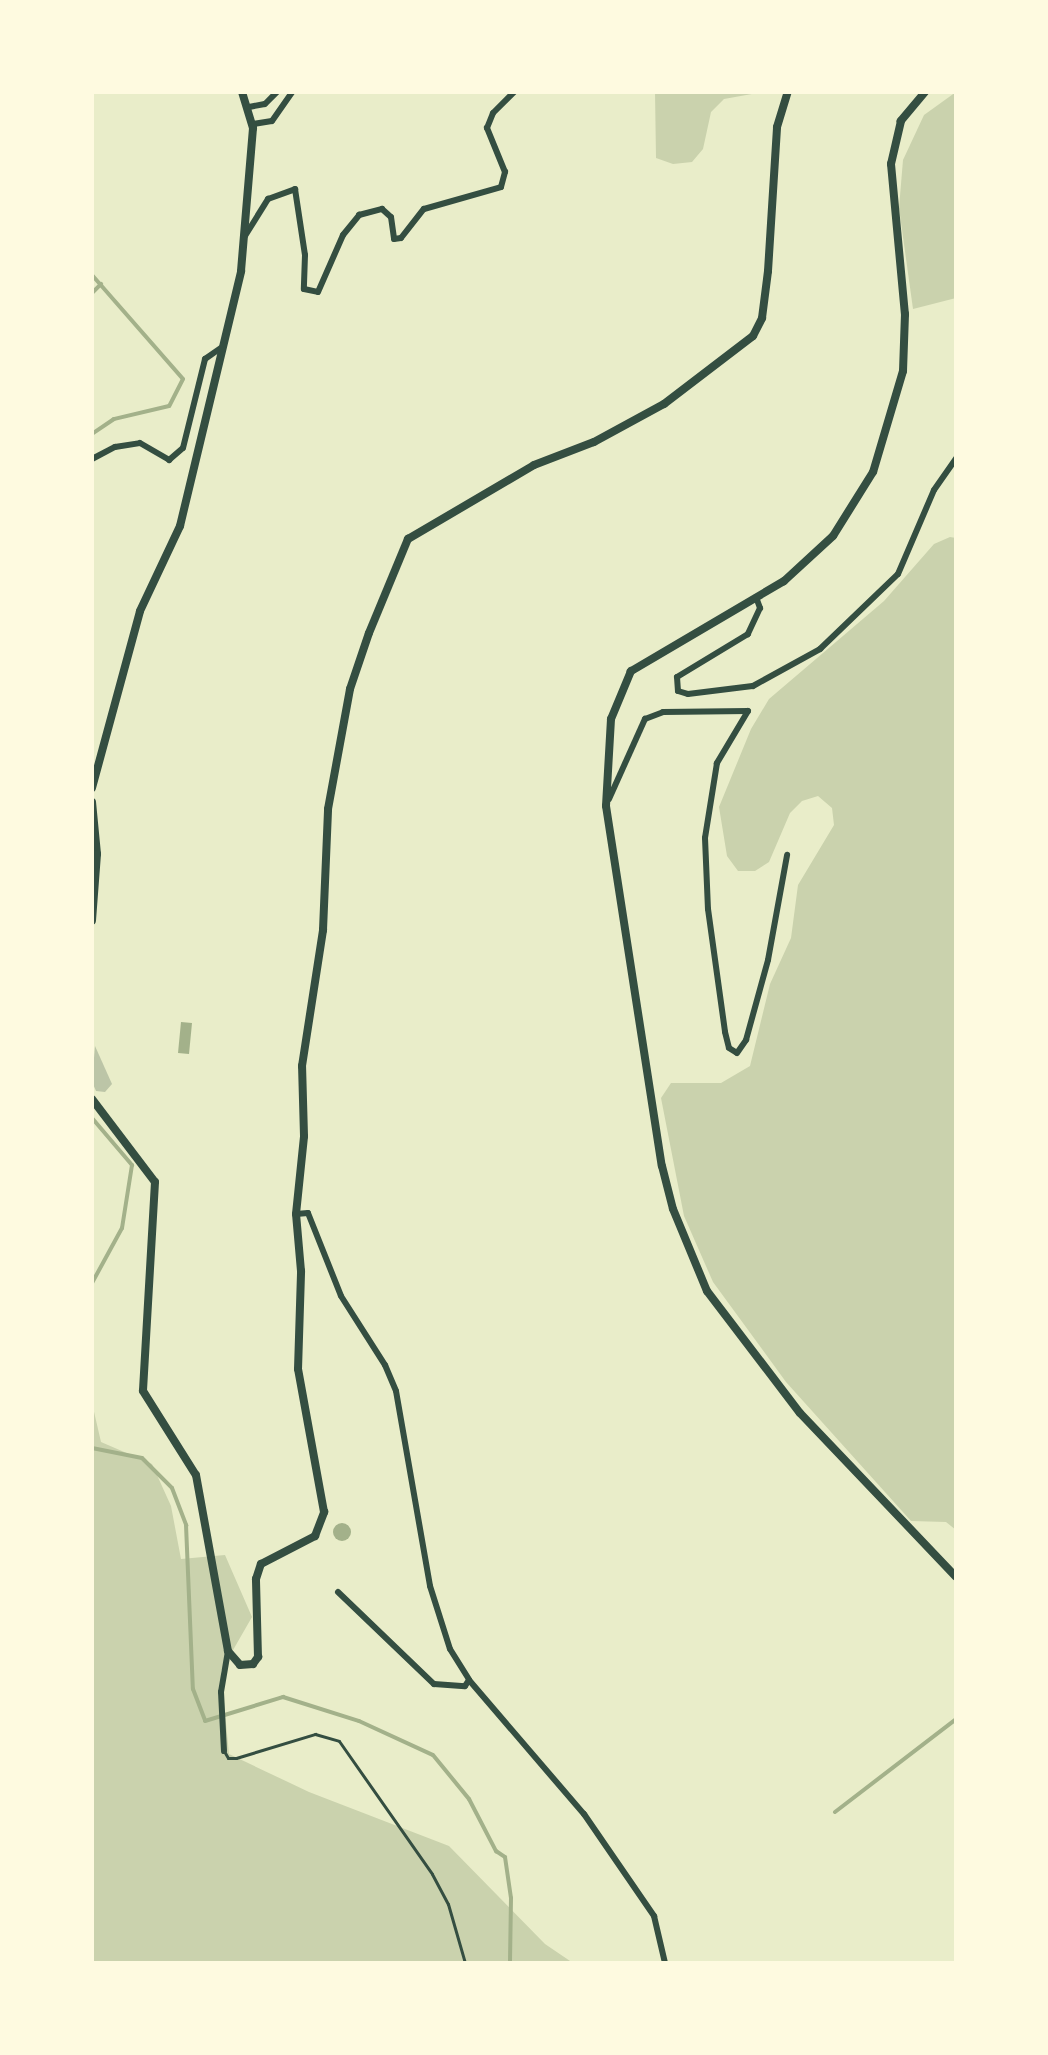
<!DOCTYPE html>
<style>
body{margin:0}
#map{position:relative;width:1048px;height:2055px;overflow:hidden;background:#e9edc9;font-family:Manrope,sans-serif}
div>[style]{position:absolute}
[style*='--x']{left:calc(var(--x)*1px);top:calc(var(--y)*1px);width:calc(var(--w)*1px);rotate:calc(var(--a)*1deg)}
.green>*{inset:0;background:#cad2ad}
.water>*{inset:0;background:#a3b18a}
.round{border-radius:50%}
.stream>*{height:4px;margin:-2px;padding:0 2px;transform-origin:2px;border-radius:2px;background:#a3b18a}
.building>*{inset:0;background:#bcc5a7}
.service>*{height:3px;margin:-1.5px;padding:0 1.5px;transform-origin:1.5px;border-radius:1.5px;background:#344e41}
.minor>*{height:6px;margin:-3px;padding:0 3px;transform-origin:3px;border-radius:3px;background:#344e41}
.tertiary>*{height:8px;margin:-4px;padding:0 4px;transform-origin:4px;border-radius:4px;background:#344e41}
span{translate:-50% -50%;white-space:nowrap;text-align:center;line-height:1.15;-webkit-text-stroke:6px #fefae0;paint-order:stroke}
.frame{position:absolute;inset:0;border:94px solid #fefae0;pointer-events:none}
</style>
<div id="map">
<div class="green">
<i style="clip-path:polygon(655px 92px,763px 92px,724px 99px,711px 112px,703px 149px,692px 162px,673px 164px,656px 158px)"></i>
<i style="clip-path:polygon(956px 92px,956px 298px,913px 309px,899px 208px,903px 160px,924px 115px)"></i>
<i style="clip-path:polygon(950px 537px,956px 538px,956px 1530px,946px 1522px,911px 1521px,786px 1382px,713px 1282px,684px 1216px,661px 1098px,671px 1083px,721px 1083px,750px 1066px,770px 984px,791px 938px,798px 885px,834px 825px,832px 808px,818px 796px,802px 801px,790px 813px,769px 862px,755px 871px,738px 871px,727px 856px,719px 807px,751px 729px,769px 699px,884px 601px,934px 544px)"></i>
<i style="clip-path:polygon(92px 1403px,101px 1442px,152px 1464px,171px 1506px,181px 1559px,225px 1555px,252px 1617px,221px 1671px,229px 1754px,309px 1792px,449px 1846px,545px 1944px,573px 1963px,92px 1963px)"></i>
</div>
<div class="water">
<i style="clip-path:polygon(181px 1022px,192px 1023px,189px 1054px,178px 1053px)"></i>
<i class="round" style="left:333px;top:1523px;width:18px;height:18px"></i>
</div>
<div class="stream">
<i style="--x:92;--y:275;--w:138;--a:48.8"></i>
<i style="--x:183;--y:379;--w:30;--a:117"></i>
<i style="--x:169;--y:406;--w:57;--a:166.7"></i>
<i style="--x:114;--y:419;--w:27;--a:146"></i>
<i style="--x:92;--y:293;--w:13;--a:-45"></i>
<i style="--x:92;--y:1118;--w:62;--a:49.6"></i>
<i style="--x:132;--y:1165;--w:64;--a:99"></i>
<i style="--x:122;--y:1228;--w:63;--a:118.6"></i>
<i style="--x:92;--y:1448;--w:51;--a:11.3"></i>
<i style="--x:142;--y:1458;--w:42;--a:45"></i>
<i style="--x:172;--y:1488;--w:40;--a:69"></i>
<i style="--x:186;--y:1525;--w:164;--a:87.6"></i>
<i style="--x:193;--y:1689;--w:34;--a:69"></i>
<i style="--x:205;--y:1721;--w:82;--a:-17.1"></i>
<i style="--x:283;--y:1697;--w:80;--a:17.5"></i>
<i style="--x:359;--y:1721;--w:81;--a:24.7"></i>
<i style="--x:433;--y:1755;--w:57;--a:50.7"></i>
<i style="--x:469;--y:1799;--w:59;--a:62.6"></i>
<i style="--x:496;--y:1851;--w:11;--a:34"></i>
<i style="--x:505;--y:1857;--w:41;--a:81.7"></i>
<i style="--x:511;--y:1898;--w:65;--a:90.9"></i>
<i style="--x:835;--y:1812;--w:153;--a:-37.5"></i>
</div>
<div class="building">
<i style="clip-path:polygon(95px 1046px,112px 1084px,105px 1092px,96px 1091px,92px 1082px)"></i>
</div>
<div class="service">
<i style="--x:224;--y:1751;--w:8;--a:60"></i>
<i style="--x:228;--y:1758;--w:8;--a:0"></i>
<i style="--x:236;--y:1758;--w:83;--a:-16.9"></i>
<i style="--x:315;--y:1734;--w:25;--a:16"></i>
<i style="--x:339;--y:1741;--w:162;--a:55"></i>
<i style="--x:432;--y:1874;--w:34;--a:62"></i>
<i style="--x:448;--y:1904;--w:61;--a:73.9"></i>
</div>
<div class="minor">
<i style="--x:249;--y:107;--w:16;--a:-11"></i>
<i style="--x:265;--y:104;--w:17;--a:-45"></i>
<i style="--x:253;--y:124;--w:19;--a:-9"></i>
<i style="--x:272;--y:121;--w:35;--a:-55"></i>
<i style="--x:245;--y:236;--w:44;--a:-58.1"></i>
<i style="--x:268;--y:199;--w:29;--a:-20"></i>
<i style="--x:295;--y:189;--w:67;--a:81.4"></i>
<i style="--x:305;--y:255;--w:34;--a:92"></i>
<i style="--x:304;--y:289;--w:14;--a:12"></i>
<i style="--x:318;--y:292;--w:62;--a:-66.3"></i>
<i style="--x:343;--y:235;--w:26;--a:-51"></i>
<i style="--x:359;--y:215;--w:24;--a:-15"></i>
<i style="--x:382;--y:209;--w:12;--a:42"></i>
<i style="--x:391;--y:217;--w:22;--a:82"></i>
<i style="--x:394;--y:239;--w:7;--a:-8"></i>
<i style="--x:401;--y:238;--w:37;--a:-52"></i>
<i style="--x:424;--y:209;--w:80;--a:-15.9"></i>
<i style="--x:501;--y:187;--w:16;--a:-75"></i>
<i style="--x:505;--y:172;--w:48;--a:-112.2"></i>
<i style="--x:487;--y:128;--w:16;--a:-68"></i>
<i style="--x:493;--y:113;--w:30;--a:-45"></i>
<i style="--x:92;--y:459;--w:26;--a:-28"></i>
<i style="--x:115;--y:447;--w:25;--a:-9"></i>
<i style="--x:140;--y:443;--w:34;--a:30"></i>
<i style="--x:169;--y:460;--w:18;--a:-41"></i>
<i style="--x:183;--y:448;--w:92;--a:-76.1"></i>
<i style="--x:205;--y:359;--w:19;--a:-35"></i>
<i style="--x:756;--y:597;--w:12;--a:70"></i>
<i style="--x:760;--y:608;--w:29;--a:115"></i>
<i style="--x:748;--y:634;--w:83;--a:148.8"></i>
<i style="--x:677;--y:677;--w:14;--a:86"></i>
<i style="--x:678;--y:691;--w:10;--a:17"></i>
<i style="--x:688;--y:694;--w:65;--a:-7"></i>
<i style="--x:753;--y:686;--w:77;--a:-28.9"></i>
<i style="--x:820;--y:649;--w:108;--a:-43.9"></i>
<i style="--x:898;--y:574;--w:91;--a:-66.8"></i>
<i style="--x:934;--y:490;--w:39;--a:-55"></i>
<i style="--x:609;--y:799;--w:88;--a:-65.8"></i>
<i style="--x:645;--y:719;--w:19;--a:-21"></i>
<i style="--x:663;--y:712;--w:85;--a:-0.7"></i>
<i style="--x:748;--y:711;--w:61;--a:120.8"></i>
<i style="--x:717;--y:763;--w:76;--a:99.1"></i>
<i style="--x:705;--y:838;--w:71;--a:87.6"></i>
<i style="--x:708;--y:909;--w:124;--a:82.1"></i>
<i style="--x:725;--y:1032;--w:16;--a:76"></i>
<i style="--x:729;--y:1048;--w:9;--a:32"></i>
<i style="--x:737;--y:1053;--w:16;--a:-55"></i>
<i style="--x:746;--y:1040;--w:83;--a:-74.6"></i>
<i style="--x:768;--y:960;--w:107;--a:-79.7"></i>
<i style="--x:296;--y:1214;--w:12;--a:-5"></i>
<i style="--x:308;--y:1213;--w:89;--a:68.3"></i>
<i style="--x:341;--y:1296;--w:82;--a:57.5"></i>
<i style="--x:385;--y:1365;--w:28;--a:67"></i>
<i style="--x:396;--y:1391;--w:198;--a:80.1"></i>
<i style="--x:430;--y:1586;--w:66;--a:72.4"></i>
<i style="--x:450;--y:1649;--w:36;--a:58"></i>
<i style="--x:469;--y:1680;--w:177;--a:49.4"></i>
<i style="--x:584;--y:1814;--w:124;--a:55.5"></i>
<i style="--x:654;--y:1916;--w:48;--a:76.8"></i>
<i style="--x:338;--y:1592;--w:133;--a:43.8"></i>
<i style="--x:434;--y:1684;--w:31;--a:4"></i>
<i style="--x:465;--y:1686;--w:7;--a:-56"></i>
<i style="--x:224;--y:1751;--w:59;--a:-92.9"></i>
<i style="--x:221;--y:1692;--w:42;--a:-80.3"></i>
</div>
<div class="tertiary">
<i style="--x:925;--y:92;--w:38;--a:130"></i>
<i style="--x:901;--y:121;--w:44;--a:103.1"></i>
<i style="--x:891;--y:164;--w:151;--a:84.7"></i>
<i style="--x:905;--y:314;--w:57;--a:92"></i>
<i style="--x:903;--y:371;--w:105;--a:106.5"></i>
<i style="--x:873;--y:472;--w:75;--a:122"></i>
<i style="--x:833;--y:536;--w:67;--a:137.4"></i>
<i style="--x:784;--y:581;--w:178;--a:149.5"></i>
<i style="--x:631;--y:671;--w:52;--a:112.6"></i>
<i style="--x:611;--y:719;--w:87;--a:93.3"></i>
<i style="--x:606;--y:806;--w:364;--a:81.2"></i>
<i style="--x:662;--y:1166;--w:44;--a:75.7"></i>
<i style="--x:673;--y:1209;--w:89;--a:67.5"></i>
<i style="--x:707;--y:1291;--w:153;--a:52.7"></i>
<i style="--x:800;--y:1413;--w:226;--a:46.4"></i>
<i style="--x:92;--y:788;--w:183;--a:-74.8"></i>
<i style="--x:140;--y:611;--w:94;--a:-64.8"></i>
<i style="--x:180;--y:526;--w:262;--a:-76.5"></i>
<i style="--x:241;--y:271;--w:144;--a:-85.2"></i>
<i style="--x:253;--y:128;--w:38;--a:-107"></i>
<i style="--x:92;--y:802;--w:52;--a:84.5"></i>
<i style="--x:97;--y:854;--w:67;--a:94.3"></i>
<i style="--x:92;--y:1099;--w:104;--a:52.8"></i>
<i style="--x:155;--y:1182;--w:209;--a:93.3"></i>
<i style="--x:143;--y:1391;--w:99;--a:57.8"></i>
<i style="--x:196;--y:1475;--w:179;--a:79.7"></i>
<i style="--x:228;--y:1651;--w:18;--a:49"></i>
<i style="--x:240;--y:1665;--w:13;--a:-4"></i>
<i style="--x:253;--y:1664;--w:9;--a:-54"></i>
<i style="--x:258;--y:1657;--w:78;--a:-91.5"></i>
<i style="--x:256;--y:1579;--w:16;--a:-72"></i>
<i style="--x:261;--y:1564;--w:61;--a:-27.4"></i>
<i style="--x:315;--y:1536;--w:26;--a:-69"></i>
<i style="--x:324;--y:1512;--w:145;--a:-100.3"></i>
<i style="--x:298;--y:1369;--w:98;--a:-88.2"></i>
<i style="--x:301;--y:1271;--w:57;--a:-95"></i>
<i style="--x:296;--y:1214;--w:78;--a:-84.1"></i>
<i style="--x:304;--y:1136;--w:70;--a:-91.6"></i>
<i style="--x:302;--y:1066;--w:138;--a:-81.2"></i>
<i style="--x:323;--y:930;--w:121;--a:-87.6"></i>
<i style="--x:328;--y:809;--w:122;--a:-79.6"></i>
<i style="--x:350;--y:689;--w:59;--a:-71.3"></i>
<i style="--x:369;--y:633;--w:102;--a:-67.5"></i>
<i style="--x:408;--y:539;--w:146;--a:-30.4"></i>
<i style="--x:534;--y:465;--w:64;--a:-21"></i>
<i style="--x:594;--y:442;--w:80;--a:-28.5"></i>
<i style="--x:664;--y:404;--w:112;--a:-37.4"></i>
<i style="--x:753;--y:336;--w:20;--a:-63"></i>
<i style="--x:762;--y:318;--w:47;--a:-82.7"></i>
<i style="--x:768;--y:271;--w:144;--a:-86.4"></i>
<i style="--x:777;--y:127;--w:37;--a:-73"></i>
</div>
<div class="frame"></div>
</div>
